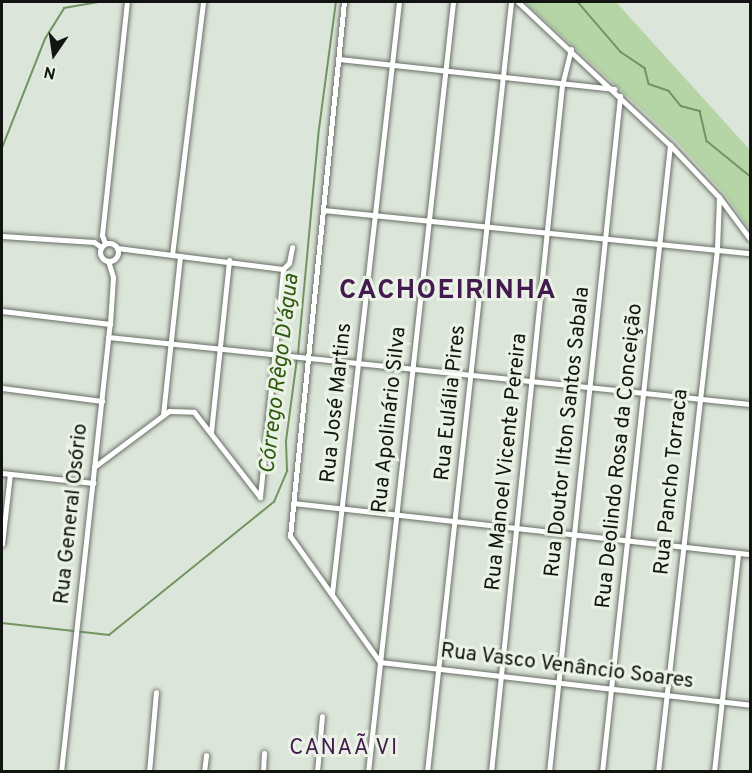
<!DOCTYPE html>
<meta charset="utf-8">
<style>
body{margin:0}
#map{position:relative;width:752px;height:773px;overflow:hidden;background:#dce5d9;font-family:Overpass,sans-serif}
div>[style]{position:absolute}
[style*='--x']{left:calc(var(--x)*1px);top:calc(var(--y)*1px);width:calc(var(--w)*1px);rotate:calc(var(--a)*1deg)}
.green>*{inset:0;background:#b6d5a7}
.stream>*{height:1.5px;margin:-0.75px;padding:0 0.75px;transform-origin:0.75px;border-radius:0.75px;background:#729461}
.roads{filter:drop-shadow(0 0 2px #697066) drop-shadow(0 0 2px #697066)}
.street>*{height:5px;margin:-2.5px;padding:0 2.5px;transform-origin:2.5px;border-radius:2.5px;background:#fff}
.street>.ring{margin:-2.5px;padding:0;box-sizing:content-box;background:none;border:5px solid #fff;border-radius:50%}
span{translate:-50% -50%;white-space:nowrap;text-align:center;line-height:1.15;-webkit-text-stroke:6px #eaf2e6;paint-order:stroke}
.street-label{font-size:21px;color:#111410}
.water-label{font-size:22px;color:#2e5a0e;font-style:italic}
.neighbourhood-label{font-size:22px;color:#431a4f;letter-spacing:1.5px}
.district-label{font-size:27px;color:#431a4f;font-weight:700;letter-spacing:1.5px}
.frame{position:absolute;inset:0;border:3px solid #111410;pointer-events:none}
.north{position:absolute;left:24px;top:24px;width:60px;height:60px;-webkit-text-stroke:4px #eaf2e6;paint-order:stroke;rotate:193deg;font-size:16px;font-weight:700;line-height:24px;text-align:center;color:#111410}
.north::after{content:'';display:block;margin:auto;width:21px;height:27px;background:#111410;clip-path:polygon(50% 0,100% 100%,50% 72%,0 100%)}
</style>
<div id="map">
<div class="green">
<i style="clip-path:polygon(525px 2px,616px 2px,750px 150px,750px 230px,725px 194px,676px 141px)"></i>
</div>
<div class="stream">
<i style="--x:578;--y:2;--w:66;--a:49.3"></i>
<i style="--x:621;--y:52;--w:29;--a:34"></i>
<i style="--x:645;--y:68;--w:16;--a:76"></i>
<i style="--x:649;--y:84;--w:21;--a:19"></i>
<i style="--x:669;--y:91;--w:19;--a:51"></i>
<i style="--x:681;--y:106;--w:20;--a:15"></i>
<i style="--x:700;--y:111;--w:31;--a:77"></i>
<i style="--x:707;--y:141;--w:55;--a:39.1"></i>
<i style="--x:2;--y:148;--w:117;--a:-68.5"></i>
<i style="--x:45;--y:39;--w:36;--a:-58"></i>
<i style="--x:64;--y:8;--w:36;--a:-10"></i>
<i style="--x:298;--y:354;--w:226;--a:-84.7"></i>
<i style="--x:319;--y:129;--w:128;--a:-82.4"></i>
<i style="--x:2;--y:623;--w:108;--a:6.4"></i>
<i style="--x:109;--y:635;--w:212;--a:-38.9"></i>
<i style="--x:274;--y:502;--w:34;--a:-67"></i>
<i style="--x:287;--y:471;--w:30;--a:-92"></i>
<i style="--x:286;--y:441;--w:83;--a:-82.4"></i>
</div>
<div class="roads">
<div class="street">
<i style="--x:344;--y:2;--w:537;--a:95.77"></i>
<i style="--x:290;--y:536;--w:155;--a:54.5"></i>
<i style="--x:380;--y:662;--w:372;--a:6.6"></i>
<i style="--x:518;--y:2;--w:209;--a:43.3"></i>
<i style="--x:670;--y:145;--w:71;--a:46.7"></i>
<i style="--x:719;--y:197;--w:52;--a:53.6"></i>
<i style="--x:339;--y:59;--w:277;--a:6.2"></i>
<i style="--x:323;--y:210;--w:429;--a:5.8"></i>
<i style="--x:2;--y:236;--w:92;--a:3.7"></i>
<i style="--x:94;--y:242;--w:9;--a:36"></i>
<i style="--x:105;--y:243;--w:9;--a:-111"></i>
<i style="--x:102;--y:235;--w:234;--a:-83.9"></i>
<i class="ring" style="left:100px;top:243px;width:13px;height:13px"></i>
<i style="--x:117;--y:248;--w:167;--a:7.2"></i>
<i style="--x:172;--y:255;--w:255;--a:-83"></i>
<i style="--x:283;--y:269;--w:8;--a:-45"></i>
<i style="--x:289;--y:263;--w:16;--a:-79"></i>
<i style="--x:2;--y:311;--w:109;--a:6.9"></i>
<i style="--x:108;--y:337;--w:645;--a:5.96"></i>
<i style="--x:2;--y:388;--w:101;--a:7.4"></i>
<i style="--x:163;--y:415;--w:160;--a:-83.9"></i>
<i style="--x:211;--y:432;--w:173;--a:-84"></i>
<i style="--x:94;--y:467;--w:94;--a:-36.7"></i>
<i style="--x:169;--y:411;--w:25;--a:2"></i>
<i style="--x:194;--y:412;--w:108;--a:52.2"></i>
<i style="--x:2;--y:473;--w:92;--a:6.3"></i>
<i style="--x:260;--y:497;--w:229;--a:-84.2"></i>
<i style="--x:293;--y:503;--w:460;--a:6.4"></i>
<i style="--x:2;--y:544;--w:70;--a:-83.5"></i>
<i style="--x:332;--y:593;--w:595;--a:-83.53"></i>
<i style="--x:61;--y:772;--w:451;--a:-83.8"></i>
<i style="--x:110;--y:324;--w:47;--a:-86.3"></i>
<i style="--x:113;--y:277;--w:17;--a:-107"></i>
<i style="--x:149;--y:772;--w:80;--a:-85"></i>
<i style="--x:204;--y:772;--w:17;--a:-83"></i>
<i style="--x:263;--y:772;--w:19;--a:-87"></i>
<i style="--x:317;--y:772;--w:56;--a:-84.9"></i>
<i style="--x:368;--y:772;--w:775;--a:-83.7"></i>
<i style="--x:427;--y:772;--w:775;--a:-83.77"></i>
<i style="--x:491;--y:772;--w:691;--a:-84.1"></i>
<i style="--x:562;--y:85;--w:37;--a:-76"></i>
<i style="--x:549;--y:772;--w:680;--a:-84"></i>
<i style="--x:602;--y:772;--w:631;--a:-83.81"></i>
<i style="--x:658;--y:772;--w:526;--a:-83.56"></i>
<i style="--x:717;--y:249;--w:52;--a:-87.8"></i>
<i style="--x:714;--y:772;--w:220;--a:-83.7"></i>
</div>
</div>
<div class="street-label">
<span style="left:337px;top:403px;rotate:-84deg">Rua José Martins</span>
<span style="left:451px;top:403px;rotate:-84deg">Rua Eulália Pires</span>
<span style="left:390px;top:420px;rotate:-84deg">Rua Apolinário Silva</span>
<span style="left:568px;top:432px;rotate:-84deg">Rua Doutor Ilton Santos Sabala</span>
<span style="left:620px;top:456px;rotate:-84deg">Rua Deolindo Rosa da Conceição</span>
<span style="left:507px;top:462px;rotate:-84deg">Rua Manoel Vicente Pereira</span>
<span style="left:672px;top:482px;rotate:-84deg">Rua Pancho Torraca</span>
<span style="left:72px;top:514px;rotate:-84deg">Rua General Osório</span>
<span style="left:567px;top:667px;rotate:7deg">Rua Vasco Venâncio Soares</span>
</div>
<div class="water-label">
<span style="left:280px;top:374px;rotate:-83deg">Córrego Rêgo D'água</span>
</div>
<div class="neighbourhood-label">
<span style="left:344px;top:749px">CANAÃ VI</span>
</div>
<div class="district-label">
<span style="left:448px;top:292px">CACHOEIRINHA</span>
</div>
<div class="frame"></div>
<div class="north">N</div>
</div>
